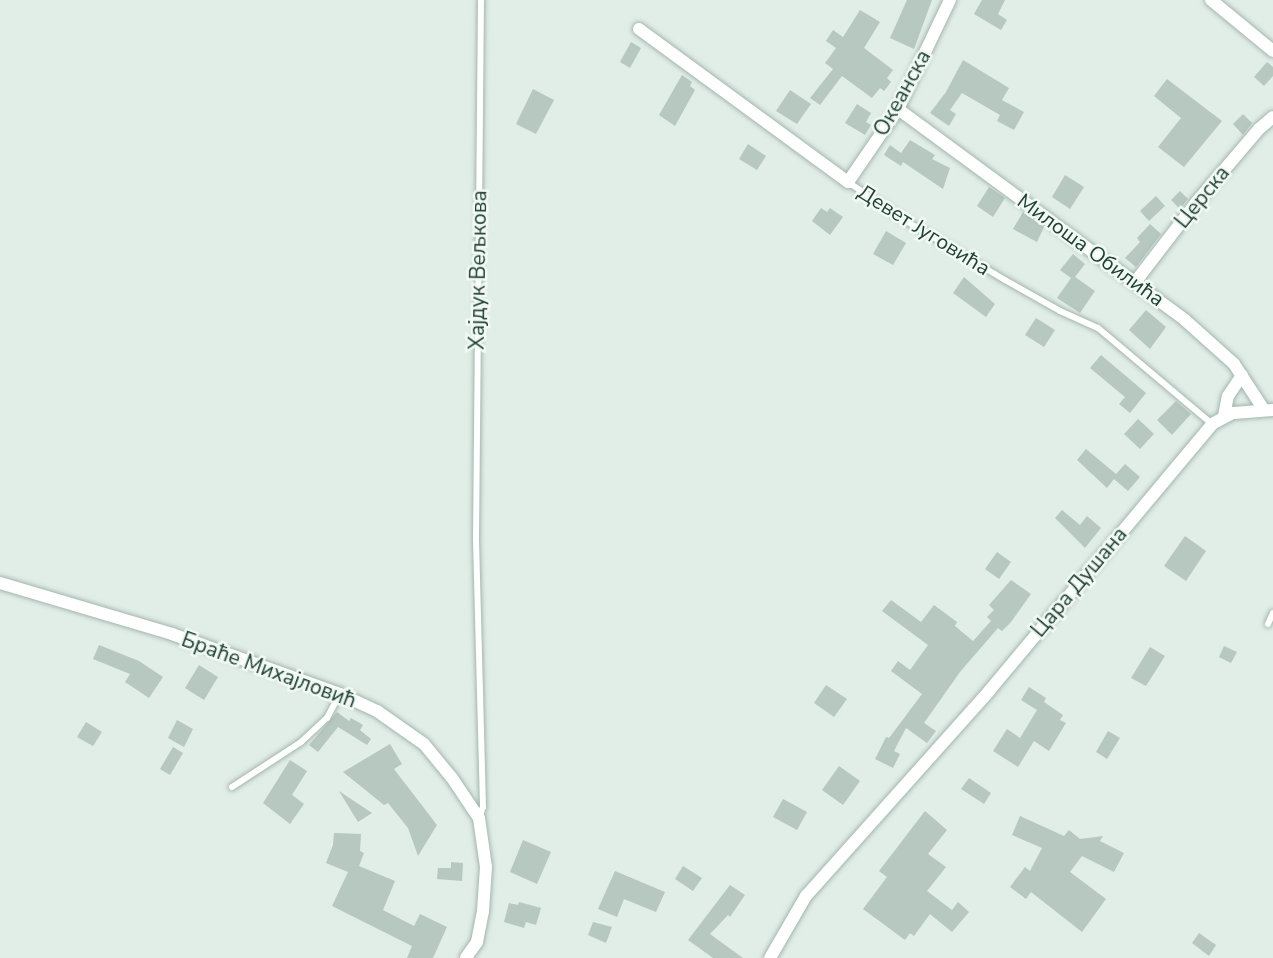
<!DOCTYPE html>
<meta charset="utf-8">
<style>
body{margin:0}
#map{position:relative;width:1273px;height:958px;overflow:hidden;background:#e1ede7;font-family:"Nunito Sans",sans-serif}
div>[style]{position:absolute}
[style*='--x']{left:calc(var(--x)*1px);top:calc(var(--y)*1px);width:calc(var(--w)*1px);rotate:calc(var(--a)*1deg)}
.building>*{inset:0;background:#b6c8c0}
.roads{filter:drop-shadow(0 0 2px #a3b6ae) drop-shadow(0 0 2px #a3b6ae)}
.lane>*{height:6px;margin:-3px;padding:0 3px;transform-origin:3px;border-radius:3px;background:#fff}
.street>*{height:12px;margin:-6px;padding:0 6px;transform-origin:6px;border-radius:6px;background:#fff}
span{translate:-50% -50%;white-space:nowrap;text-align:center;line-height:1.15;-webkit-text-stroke:5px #f2f9f5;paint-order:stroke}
.street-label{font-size:21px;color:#1f4036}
</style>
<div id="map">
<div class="building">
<i style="clip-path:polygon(907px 0,932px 0,914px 49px,890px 38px)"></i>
<i style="clip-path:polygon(982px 0,1005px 0,998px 14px,1007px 20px,1001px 30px,974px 14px)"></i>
<i style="clip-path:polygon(860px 10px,880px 22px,864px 48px,893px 70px,887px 78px,891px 82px,884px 91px,880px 88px,872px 98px,842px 76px,820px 105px,810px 98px,833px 69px,825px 63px,836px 48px,826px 41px,833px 30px,843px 37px)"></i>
<i style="clip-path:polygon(631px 42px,641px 48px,630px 68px,620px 62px)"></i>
<i style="clip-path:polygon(963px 60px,1009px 88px,1002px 100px,1024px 112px,1014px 130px,997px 121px,1000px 115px,962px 93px,950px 110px,956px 114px,949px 126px,930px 113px,946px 92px)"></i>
<i style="clip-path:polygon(1267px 62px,1273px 67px,1273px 76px,1264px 86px,1254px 77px)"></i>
<i style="clip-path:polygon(682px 75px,692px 82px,690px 86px,695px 90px,675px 126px,659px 115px)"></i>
<i style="clip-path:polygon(1167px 79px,1222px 121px,1184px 167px,1158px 147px,1181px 118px,1154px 96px)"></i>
<i style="clip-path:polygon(533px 89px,554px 100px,536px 134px,516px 124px)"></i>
<i style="clip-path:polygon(790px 90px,811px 104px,797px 124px,776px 111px)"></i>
<i style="clip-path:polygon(857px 104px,871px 113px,866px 122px,871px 125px,865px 135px,845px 123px)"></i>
<i style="clip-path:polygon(1243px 114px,1252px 123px,1243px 135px,1233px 124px)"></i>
<i style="clip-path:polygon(910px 140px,935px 155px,932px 159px,950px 168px,943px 189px,903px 162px,901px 166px,884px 155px,890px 145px,901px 153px)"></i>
<i style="clip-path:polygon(748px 144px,766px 156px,757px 170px,739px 159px)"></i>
<i style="clip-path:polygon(1065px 175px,1084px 187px,1070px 209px,1052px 197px)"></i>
<i style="clip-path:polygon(989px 187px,1005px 198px,993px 217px,977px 206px)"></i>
<i style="clip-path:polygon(1180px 191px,1188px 199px,1180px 209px,1171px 200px)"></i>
<i style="clip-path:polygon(1156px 196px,1165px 206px,1149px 221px,1140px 211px)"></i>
<i style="clip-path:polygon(821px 208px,827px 212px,830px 208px,843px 217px,830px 235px,812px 221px)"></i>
<i style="clip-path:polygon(1023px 212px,1044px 227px,1037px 242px,1013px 229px)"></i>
<i style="clip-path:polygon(1150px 224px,1161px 234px,1136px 267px,1125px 258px,1140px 242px,1137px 238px)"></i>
<i style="clip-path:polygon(886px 231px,906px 243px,893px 265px,873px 254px)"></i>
<i style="clip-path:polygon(1073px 254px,1085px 264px,1075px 277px,1095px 291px,1080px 313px,1057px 298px,1071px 278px,1060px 270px)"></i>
<i style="clip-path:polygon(964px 277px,995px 304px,986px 317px,953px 293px)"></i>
<i style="clip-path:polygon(1146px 310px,1166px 327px,1150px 349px,1129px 330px)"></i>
<i style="clip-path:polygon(1036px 318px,1055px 330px,1044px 347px,1025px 335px)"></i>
<i style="clip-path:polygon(1101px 355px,1146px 393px,1130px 413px,1119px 404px,1125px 397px,1090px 368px)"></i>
<i style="clip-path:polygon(1176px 401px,1191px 414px,1172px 435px,1157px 420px)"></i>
<i style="clip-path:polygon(1138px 419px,1154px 434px,1140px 449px,1124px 434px)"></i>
<i style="clip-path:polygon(1086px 449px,1116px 474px,1125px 464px,1140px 477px,1128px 491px,1114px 479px,1107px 488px,1077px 460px)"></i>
<i style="clip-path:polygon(1062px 510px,1080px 525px,1087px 516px,1101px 528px,1085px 548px,1055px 518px)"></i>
<i style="clip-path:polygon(1185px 536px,1206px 551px,1186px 581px,1164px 566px)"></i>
<i style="clip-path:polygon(997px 552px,1011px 562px,999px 579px,985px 569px)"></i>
<i style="clip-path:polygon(1011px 580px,1031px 594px,1011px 622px,1002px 631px,998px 628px,960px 672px,924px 723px,936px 731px,927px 743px,906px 728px,894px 751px,900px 754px,893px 768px,875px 759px,886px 737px,889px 738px,922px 694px,891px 671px,898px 661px,910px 670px,928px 645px,882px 611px,891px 600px,921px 622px,934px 605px,957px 622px,955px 626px,973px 641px,991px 621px,987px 617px,994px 610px,989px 605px)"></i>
<i style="clip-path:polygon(99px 645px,139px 661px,163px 677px,149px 698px,125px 682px,130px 674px,93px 659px)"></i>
<i style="clip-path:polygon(1224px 646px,1237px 652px,1231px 663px,1219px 657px)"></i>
<i style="clip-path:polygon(1150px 647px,1165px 656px,1146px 686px,1131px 678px)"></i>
<i style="clip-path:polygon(199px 665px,218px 677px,204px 700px,185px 688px)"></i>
<i style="clip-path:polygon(826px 685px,847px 699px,834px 717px,814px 703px)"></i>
<i style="clip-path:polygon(1029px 687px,1046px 698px,1044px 702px,1063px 715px,1060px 720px,1066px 723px,1049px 751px,1034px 741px,1018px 767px,993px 751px,1007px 729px,1020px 738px,1037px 710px,1021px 700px)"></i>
<i style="clip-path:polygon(337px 712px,349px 721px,351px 718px,363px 725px,360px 730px,371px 739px,367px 745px,338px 727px,318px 752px,309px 745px)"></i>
<i style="clip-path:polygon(177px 720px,193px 729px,184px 747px,168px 738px)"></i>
<i style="clip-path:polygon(86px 722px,102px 732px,93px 746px,77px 737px)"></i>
<i style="clip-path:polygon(1108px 731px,1120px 738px,1107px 759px,1096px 752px)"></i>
<i style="clip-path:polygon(390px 744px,402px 764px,394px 769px,437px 825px,418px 856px,408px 828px,388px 803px,384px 805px,343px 772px)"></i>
<i style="clip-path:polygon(173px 747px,183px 753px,170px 775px,160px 769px)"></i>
<i style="clip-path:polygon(290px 760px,307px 771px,292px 795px,304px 804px,290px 824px,263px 803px)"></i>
<i style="clip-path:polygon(839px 766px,860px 781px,843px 805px,822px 790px)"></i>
<i style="clip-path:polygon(969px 778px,991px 793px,984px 804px,961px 789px)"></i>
<i style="clip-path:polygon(339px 791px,372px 813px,358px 822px)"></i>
<i style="clip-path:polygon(783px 799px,807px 812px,797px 830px,773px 817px)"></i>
<i style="clip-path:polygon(925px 811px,947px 830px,928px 854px,946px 867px,927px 891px,952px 910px,958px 902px,969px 912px,952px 932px,930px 914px,914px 936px,910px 933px,905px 940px,863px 909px,887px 877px,879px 871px)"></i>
<i style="clip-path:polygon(1020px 816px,1064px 836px,1069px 830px,1080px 839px,1103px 836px,1100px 841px,1124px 853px,1114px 872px,1082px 856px,1070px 872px,1106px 899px,1082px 932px,1031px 892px,1026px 899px,1010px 887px,1025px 867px,1030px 871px,1042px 848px,1012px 835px)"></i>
<i style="clip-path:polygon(334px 833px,361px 834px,360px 851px,364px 853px,359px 866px,395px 881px,383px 910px,414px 926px,420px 914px,447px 927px,433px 958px,407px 958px,412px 946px,332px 906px,348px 872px,326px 863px,333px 845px)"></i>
<i style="clip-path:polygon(523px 840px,551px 852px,537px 884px,510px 872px)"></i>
<i style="clip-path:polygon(451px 862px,463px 863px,462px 881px,437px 879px,438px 868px,451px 868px)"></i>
<i style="clip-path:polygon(683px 866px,702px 878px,693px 891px,675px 879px)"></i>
<i style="clip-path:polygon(615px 871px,665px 892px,656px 912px,624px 899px,617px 917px,598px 909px)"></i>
<i style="clip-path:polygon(730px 885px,745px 895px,730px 917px,728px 915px,710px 934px,743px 958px,713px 958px,688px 940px)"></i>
<i style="clip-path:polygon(519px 902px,541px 908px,536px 925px,526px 922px,524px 928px,504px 922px,509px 903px,518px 905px)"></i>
<i style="clip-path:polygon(593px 922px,612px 927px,606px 943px,588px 935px)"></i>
<i style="clip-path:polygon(1199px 933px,1216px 945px,1209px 956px,1192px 943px)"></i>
</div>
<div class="roads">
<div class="lane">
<i style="--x:848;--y:182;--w:64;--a:34.2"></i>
<i style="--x:901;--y:218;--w:121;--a:30.8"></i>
<i style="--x:1005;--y:280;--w:63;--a:29.4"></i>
<i style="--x:1060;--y:311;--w:42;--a:24.1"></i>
<i style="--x:1098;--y:328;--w:149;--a:40.1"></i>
<i style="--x:1268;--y:624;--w:12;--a:-66"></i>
<i style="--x:232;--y:787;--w:82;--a:-33.1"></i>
<i style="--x:301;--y:742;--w:35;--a:-43"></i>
<i style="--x:327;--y:718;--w:27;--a:-62"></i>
<i style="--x:480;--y:816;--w:9;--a:-72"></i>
<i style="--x:483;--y:807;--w:267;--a:-91.5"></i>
<i style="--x:476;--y:540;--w:540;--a:-89.47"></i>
</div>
<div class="street">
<i style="--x:1211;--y:0;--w:80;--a:39.4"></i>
<i style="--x:639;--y:29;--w:259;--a:36.2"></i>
<i style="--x:848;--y:182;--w:88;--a:-55.6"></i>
<i style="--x:898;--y:109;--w:121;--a:-64.5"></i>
<i style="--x:898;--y:109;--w:356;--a:36.3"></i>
<i style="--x:1185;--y:320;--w:66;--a:41.9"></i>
<i style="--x:1234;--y:364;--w:55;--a:56.9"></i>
<i style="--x:1136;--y:281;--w:97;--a:-52.5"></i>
<i style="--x:1195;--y:204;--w:99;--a:-49.5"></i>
<i style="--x:1259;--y:129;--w:18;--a:-41"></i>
<i style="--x:1224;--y:416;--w:20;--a:-79"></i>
<i style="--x:1228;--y:396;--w:25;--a:-56"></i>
<i style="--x:0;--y:583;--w:179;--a:16.5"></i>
<i style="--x:172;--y:634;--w:178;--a:19.7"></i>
<i style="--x:340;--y:694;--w:41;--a:24.7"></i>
<i style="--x:377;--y:711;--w:57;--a:35.1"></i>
<i style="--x:424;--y:744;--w:44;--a:50.5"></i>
<i style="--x:452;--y:778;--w:48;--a:56"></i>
<i style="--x:479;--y:818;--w:49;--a:81.9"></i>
<i style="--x:486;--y:867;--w:44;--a:93.9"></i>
<i style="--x:483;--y:911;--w:32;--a:101"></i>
<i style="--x:477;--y:942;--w:19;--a:125"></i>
<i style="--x:770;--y:958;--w:72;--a:-59.9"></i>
<i style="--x:806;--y:896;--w:275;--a:-48.2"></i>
<i style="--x:989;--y:691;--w:348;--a:-50.1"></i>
<i style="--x:1212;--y:424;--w:24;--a:-28"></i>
<i style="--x:1233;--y:413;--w:40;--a:-4.3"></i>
</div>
</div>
<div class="street-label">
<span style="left:902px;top:93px;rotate:-61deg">Океанска</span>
<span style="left:1202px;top:197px;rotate:-51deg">Церска</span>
<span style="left:924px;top:230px;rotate:32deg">Девет Југовића</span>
<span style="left:1091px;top:250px;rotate:36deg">Милоша Обилића</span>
<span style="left:478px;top:270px;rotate:-89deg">Хајдук Вељкова</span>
<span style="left:1079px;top:582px;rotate:-50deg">Цара Душана</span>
<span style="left:269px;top:670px;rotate:20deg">Браће Михајловић</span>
</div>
</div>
